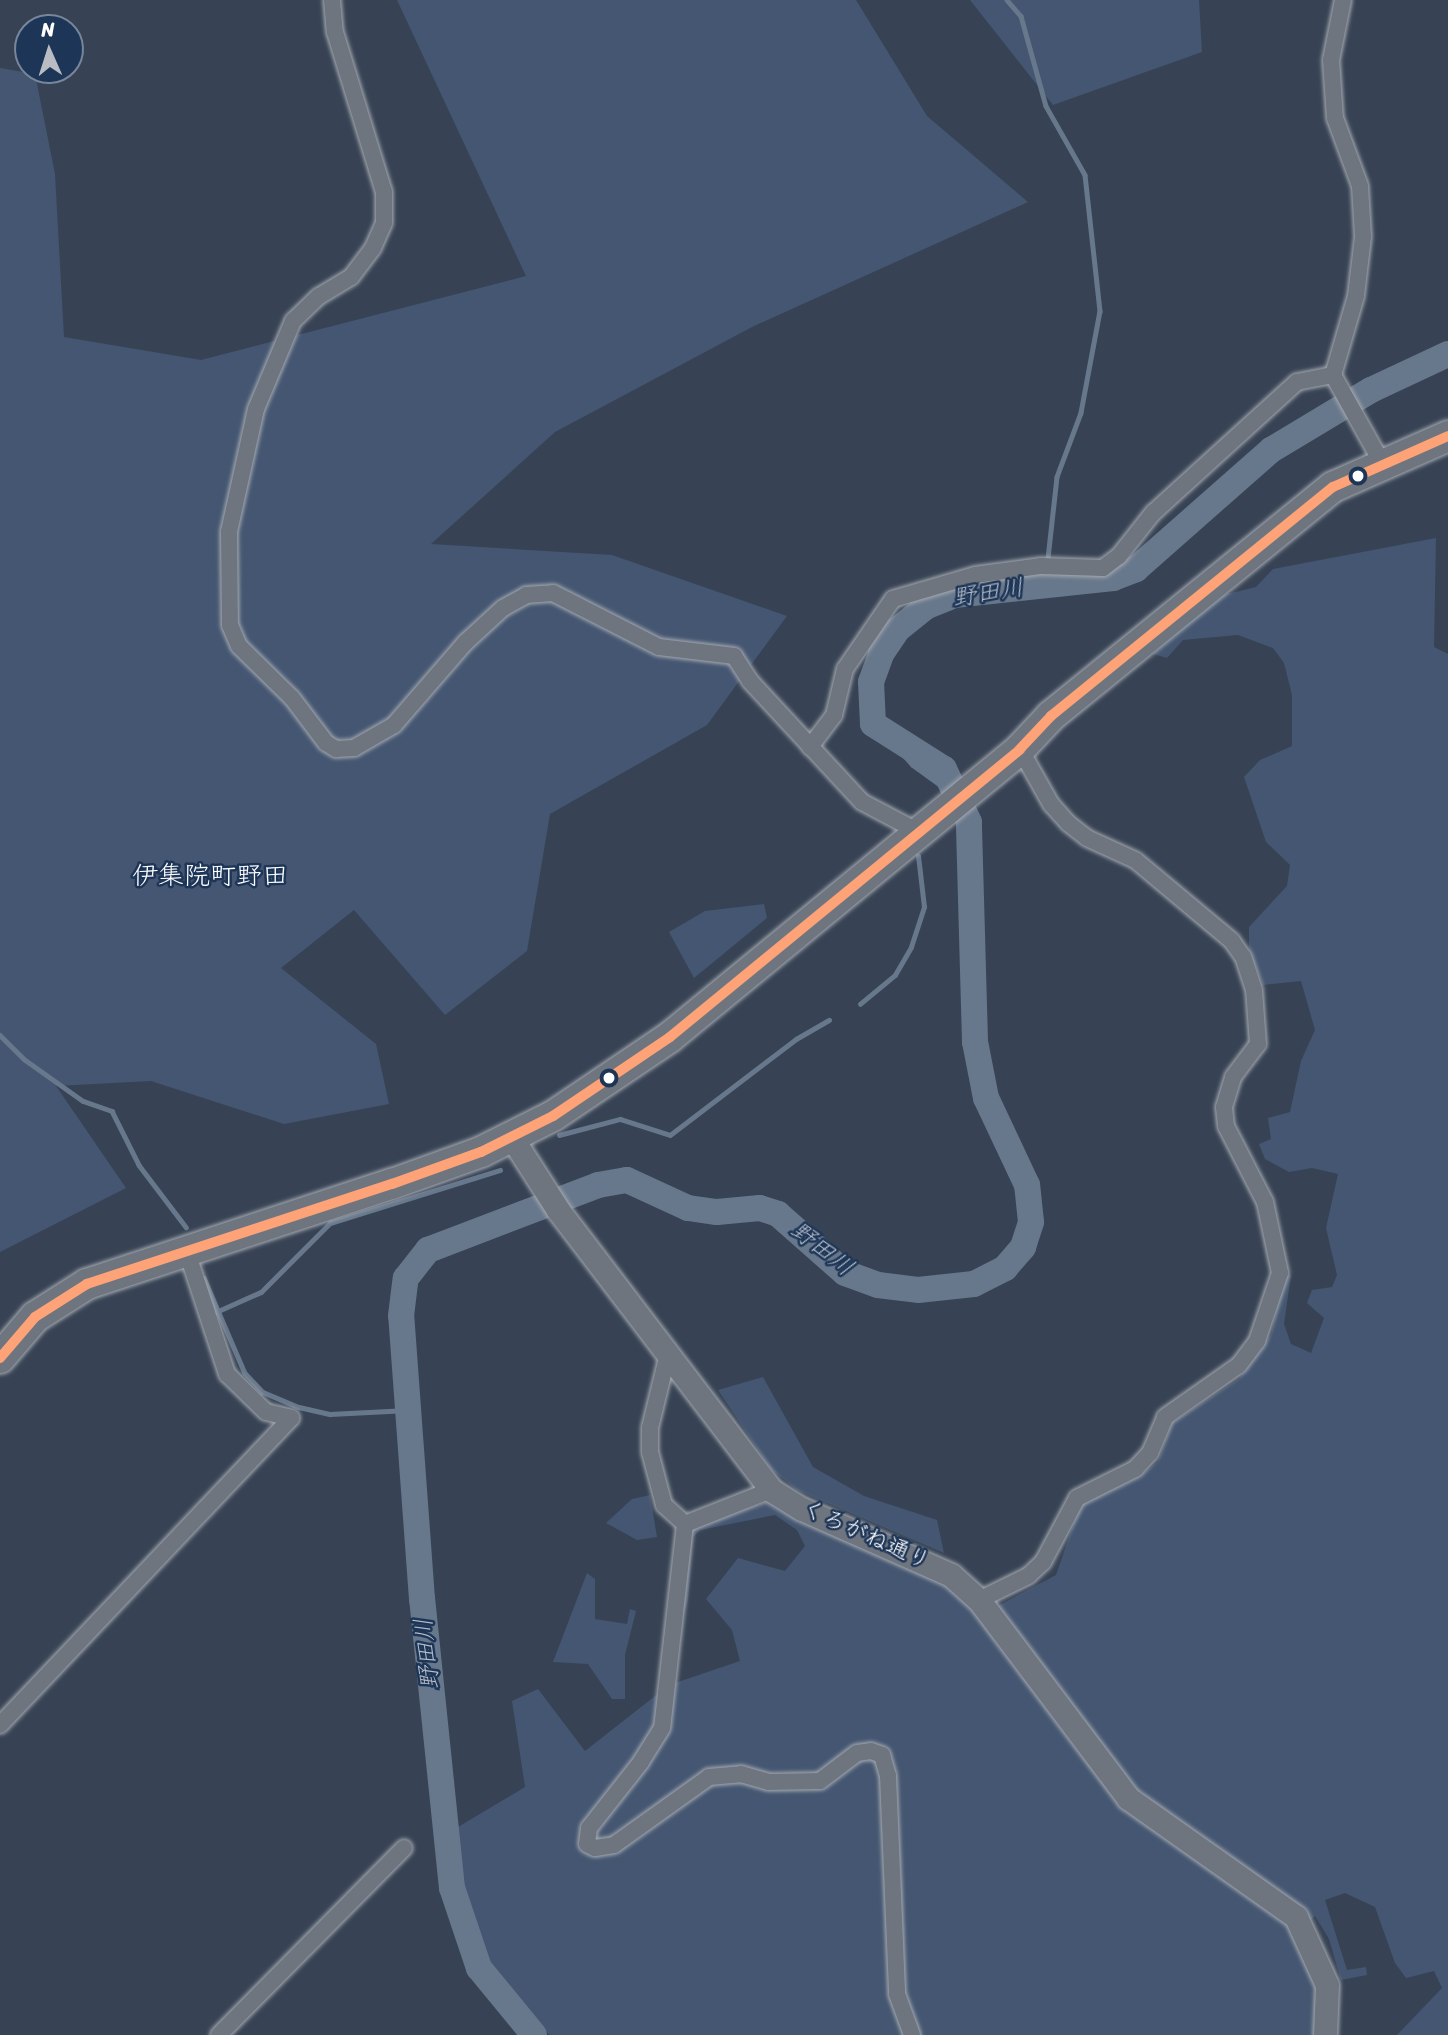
<!DOCTYPE html>
<meta charset="utf-8">
<style>
body{margin:0}
#map{position:relative;width:1448px;height:2035px;overflow:hidden;background:#374354;font-family:Sriracha,"Klee One",sans-serif}
div>[style]{position:absolute}
[style*='--x']{left:calc(var(--x)*1px);top:calc(var(--y)*1px);width:calc(var(--w)*1px);rotate:calc(var(--a)*1deg)}
.green>*{inset:0;background:#445671}
.stream>*{height:4.5px;margin:-2.25px;padding:0 2.25px;transform-origin:2.25px;border-radius:2.25px;background:#68788c}
.river>*{height:26px;margin:-13px;padding:0 13px;transform-origin:13px;border-radius:13px;background:#68788c}
.roads{filter:drop-shadow(0 0 2px #a5aab2) drop-shadow(0 0 2px #a5aab2)}
.street>*{height:16px;margin:-8px;padding:0 8px;transform-origin:8px;border-radius:8px;background:#6f757e}
.secondary>*{height:23px;margin:-11.5px;padding:0 11.5px;transform-origin:11.5px;border-radius:11.5px;background:#6f757e}
.highway>*{height:30px;margin:-15px;padding:0 15px;transform-origin:15px;border-radius:15px;background:#6f757e}
.bus-1>*{height:10px;margin:-5px;padding:0 5px;transform-origin:5px;border-radius:5px;background:#fea277}
.dots>*{width:19px;height:19px;translate:-50% -50%;box-sizing:border-box;border:4px solid #1d3557;border-radius:50%}
span{translate:-50% -50%;white-space:nowrap;text-align:center;line-height:1.15;-webkit-text-stroke:5px #1d3557;paint-order:stroke}
.street-label{font-size:23px;color:#fff}
.water-label{font-size:24px;color:#b6bec8;font-style:italic}
.quarter-label{font-size:26px;color:#fff}
.north{position:absolute;left:14px;top:14px;width:70px;height:70px;box-sizing:border-box;background:#1d3557;border:2px solid #77869a;border-radius:50%;rotate:357deg;font-size:19px;font-weight:700;line-height:28px;text-align:center;color:#fff}
.north::after{content:'';display:block;margin:auto;width:24px;height:32px;background:#b9bdc3;clip-path:polygon(50% 0,100% 100%,50% 72%,0 100%)}
</style>
<div id="map">
<div class="green">
<i style="clip-path:polygon(397px 0,856px 0,927px 116px,1028px 202px,752px 327px,555px 432px,431px 544px,612px 555px,787px 616px,707px 725px,550px 814px,527px 951px,445px 1015px,354px 910px,281px 968px,376px 1044px,389px 1104px,284px 1124px,151px 1081px,56px 1086px,126px 1188px,0 1252px,0 68px,35px 74px,55px 174px,64px 337px,201px 360px,526px 276px)"></i>
<i style="clip-path:polygon(970px 0,1199px 0,1202px 52px,1053px 105px)"></i>
<i style="clip-path:polygon(1436px 538px,1434px 647px,1448px 654px,1448px 2035px,1397px 2035px,1442px 1988px,1434px 1971px,1406px 1978px,1395px 1963px,1375px 1907px,1345px 1893px,1325px 1900px,1347px 1970px,1366px 1967px,1367px 1975px,1341px 1980px,1329px 1939px,1315px 1916px,1295px 1934px,1320px 1998px,1315px 2035px,550px 2035px,513px 2007px,468px 1959px,454px 1885px,458px 1827px,525px 1787px,512px 1701px,538px 1689px,585px 1751px,669px 1685px,740px 1661px,732px 1630px,706px 1599px,738px 1558px,785px 1571px,805px 1546px,797px 1530px,775px 1515px,700px 1530px,693px 1537px,688px 1600px,682px 1618px,687px 1540px,698px 1522px,773px 1501px,945px 1585px,981px 1615px,1056px 1575px,1080px 1505px,1138px 1477px,1158px 1462px,1172px 1423px,1239px 1379px,1271px 1335px,1285px 1274px,1291px 1275px,1284px 1324px,1291px 1344px,1311px 1353px,1324px 1318px,1307px 1303px,1312px 1290px,1332px 1287px,1337px 1275px,1326px 1228px,1338px 1174px,1312px 1168px,1289px 1172px,1265px 1159px,1259px 1144px,1271px 1139px,1268px 1118px,1290px 1112px,1301px 1061px,1315px 1030px,1301px 981px,1263px 985px,1249px 948px,1249px 927px,1287px 886px,1290px 865px,1266px 842px,1244px 777px,1260px 760px,1292px 746px,1292px 695px,1284px 663px,1273px 648px,1238px 635px,1183px 640px,1167px 658px,1153px 654px,1219px 596px,1256px 587px,1273px 569px)"></i>
<i style="clip-path:polygon(764px 904px,767px 918px,694px 978px,669px 932px,705px 911px)"></i>
<i style="clip-path:polygon(763px 1377px,813px 1467px,864px 1496px,937px 1520px,944px 1553px,797px 1490px,771px 1469px,718px 1390px)"></i>
<i style="clip-path:polygon(650px 1495px,657px 1537px,637px 1540px,606px 1523px,632px 1499px)"></i>
<i style="clip-path:polygon(587px 1573px,595px 1579px,595px 1619px,627px 1624px,630px 1609px,636px 1611px,625px 1655px,625px 1699px,612px 1699px,588px 1664px,553px 1662px)"></i>
</div>
<div class="stream">
<i style="--x:1007;--y:0;--w:21;--a:49"></i>
<i style="--x:1021;--y:16;--w:93;--a:74.5"></i>
<i style="--x:1046;--y:106;--w:79;--a:60.5"></i>
<i style="--x:1085;--y:175;--w:137;--a:83.7"></i>
<i style="--x:1100;--y:311;--w:104;--a:100.6"></i>
<i style="--x:1081;--y:413;--w:68;--a:110.6"></i>
<i style="--x:1057;--y:477;--w:109;--a:96.3"></i>
<i style="--x:886;--y:735;--w:40;--a:48"></i>
<i style="--x:913;--y:765;--w:32;--a:36"></i>
<i style="--x:860;--y:1004;--w:45;--a:-39.6"></i>
<i style="--x:895;--y:975;--w:32;--a:-60"></i>
<i style="--x:911;--y:947;--w:42;--a:-72"></i>
<i style="--x:924;--y:907;--w:51;--a:-96.7"></i>
<i style="--x:0;--y:1035;--w:34;--a:45"></i>
<i style="--x:24;--y:1059;--w:72;--a:35.4"></i>
<i style="--x:83;--y:1101;--w:31;--a:19"></i>
<i style="--x:112;--y:1111;--w:60;--a:63.4"></i>
<i style="--x:139;--y:1165;--w:78;--a:52.8"></i>
<i style="--x:559;--y:1135;--w:63;--a:-14.7"></i>
<i style="--x:620;--y:1119;--w:52;--a:17.7"></i>
<i style="--x:670;--y:1135;--w:158;--a:-37.3"></i>
<i style="--x:796;--y:1039;--w:38;--a:-30"></i>
<i style="--x:204;--y:1278;--w:103;--a:66.7"></i>
<i style="--x:245;--y:1373;--w:26;--a:47"></i>
<i style="--x:263;--y:1392;--w:39;--a:23"></i>
<i style="--x:299;--y:1407;--w:32;--a:13"></i>
<i style="--x:330;--y:1414;--w:78;--a:-2.9"></i>
<i style="--x:216;--y:1312;--w:49;--a:-24"></i>
<i style="--x:261;--y:1292;--w:98;--a:-45"></i>
<i style="--x:330;--y:1223;--w:178;--a:-17.3"></i>
</div>
<div class="river">
<i style="--x:534;--y:2035;--w:87;--a:-129.4"></i>
<i style="--x:479;--y:1968;--w:84;--a:-108.6"></i>
<i style="--x:452;--y:1888;--w:291;--a:-95.9"></i>
<i style="--x:422;--y:1599;--w:284;--a:-94.2"></i>
<i style="--x:401;--y:1316;--w:38;--a:-83"></i>
<i style="--x:406;--y:1278;--w:36;--a:-52"></i>
<i style="--x:428;--y:1250;--w:182;--a:-20.9"></i>
<i style="--x:598;--y:1185;--w:29;--a:-10"></i>
<i style="--x:627;--y:1180;--w:67;--a:24.7"></i>
<i style="--x:688;--y:1208;--w:29;--a:8"></i>
<i style="--x:717;--y:1212;--w:43;--a:-5.3"></i>
<i style="--x:760;--y:1208;--w:19;--a:18"></i>
<i style="--x:778;--y:1214;--w:89;--a:41.4"></i>
<i style="--x:845;--y:1273;--w:35;--a:20"></i>
<i style="--x:878;--y:1285;--w:40;--a:7.1"></i>
<i style="--x:918;--y:1290;--w:56;--a:-6.1"></i>
<i style="--x:974;--y:1284;--w:35;--a:-27"></i>
<i style="--x:1005;--y:1268;--w:28;--a:-49"></i>
<i style="--x:1023;--y:1247;--w:26;--a:-72"></i>
<i style="--x:1031;--y:1222;--w:37;--a:-96"></i>
<i style="--x:1027;--y:1185;--w:96;--a:-115.2"></i>
<i style="--x:986;--y:1098;--w:57;--a:-101.1"></i>
<i style="--x:975;--y:1042;--w:220;--a:-91.6"></i>
<i style="--x:969;--y:822;--w:59;--a:-115.3"></i>
<i style="--x:944;--y:769;--w:84;--a:-147.6"></i>
<i style="--x:873;--y:724;--w:42;--a:-92.7"></i>
<i style="--x:871;--y:682;--w:30;--a:-70"></i>
<i style="--x:881;--y:654;--w:29;--a:-56"></i>
<i style="--x:897;--y:630;--w:36;--a:-39"></i>
<i style="--x:925;--y:607;--w:31;--a:-22"></i>
<i style="--x:954;--y:595;--w:160;--a:-6.1"></i>
<i style="--x:1113;--y:578;--w:25;--a:-21"></i>
<i style="--x:1136;--y:569;--w:180;--a:-41.4"></i>
<i style="--x:1271;--y:450;--w:117;--a:-31"></i>
<i style="--x:1371;--y:390;--w:85;--a:-25.1"></i>
</div>
<div class="roads">
<div class="street">
<i style="--x:332;--y:0;--w:32;--a:85"></i>
<i style="--x:335;--y:32;--w:167;--a:73"></i>
<i style="--x:384;--y:192;--w:31;--a:90"></i>
<i style="--x:384;--y:223;--w:27;--a:114"></i>
<i style="--x:373;--y:248;--w:36;--a:127"></i>
<i style="--x:351;--y:277;--w:37;--a:149"></i>
<i style="--x:319;--y:296;--w:36;--a:136"></i>
<i style="--x:293;--y:321;--w:95;--a:112.8"></i>
<i style="--x:256;--y:409;--w:126;--a:102.4"></i>
<i style="--x:229;--y:532;--w:93;--a:89.4"></i>
<i style="--x:230;--y:625;--w:23;--a:67"></i>
<i style="--x:239;--y:646;--w:74;--a:44.5"></i>
<i style="--x:292;--y:698;--w:56;--a:52.9"></i>
<i style="--x:326;--y:743;--w:12;--a:31"></i>
<i style="--x:336;--y:749;--w:18;--a:-3"></i>
<i style="--x:354;--y:748;--w:46;--a:-29.9"></i>
<i style="--x:394;--y:725;--w:110;--a:-49.1"></i>
<i style="--x:466;--y:642;--w:50;--a:-42.6"></i>
<i style="--x:503;--y:608;--w:26;--a:-29"></i>
<i style="--x:526;--y:595;--w:27;--a:-4"></i>
<i style="--x:553;--y:593;--w:119;--a:27"></i>
<i style="--x:659;--y:647;--w:76;--a:6.8"></i>
<i style="--x:734;--y:656;--w:30;--a:57"></i>
<i style="--x:750;--y:681;--w:165;--a:47.2"></i>
<i style="--x:862;--y:802;--w:64;--a:27.8"></i>
<i style="--x:1343;--y:0;--w:61;--a:101.3"></i>
<i style="--x:1331;--y:60;--w:58;--a:86.1"></i>
<i style="--x:1335;--y:118;--w:72;--a:69.8"></i>
<i style="--x:1360;--y:186;--w:51;--a:86.6"></i>
<i style="--x:1363;--y:237;--w:59;--a:96.8"></i>
<i style="--x:1356;--y:296;--w:82;--a:106.2"></i>
<i style="--x:1333;--y:375;--w:101;--a:60.9"></i>
<i style="--x:810;--y:747;--w:40;--a:-53"></i>
<i style="--x:834;--y:715;--w:47;--a:-76.6"></i>
<i style="--x:845;--y:669;--w:85;--a:-55.6"></i>
<i style="--x:893;--y:599;--w:85;--a:-16.3"></i>
<i style="--x:975;--y:575;--w:67;--a:-7.8"></i>
<i style="--x:1041;--y:566;--w:62;--a:1.8"></i>
<i style="--x:1103;--y:568;--w:20;--a:-37"></i>
<i style="--x:1119;--y:556;--w:55;--a:-51.7"></i>
<i style="--x:1153;--y:513;--w:195;--a:-42.3"></i>
<i style="--x:1297;--y:382;--w:37;--a:-11"></i>
<i style="--x:186;--y:1249;--w:132;--a:71.8"></i>
<i style="--x:227;--y:1374;--w:54;--a:44.3"></i>
<i style="--x:266;--y:1412;--w:26;--a:13"></i>
<i style="--x:667;--y:1358;--w:72;--a:103.7"></i>
<i style="--x:650;--y:1428;--w:24;--a:90"></i>
<i style="--x:650;--y:1452;--w:55;--a:75.2"></i>
<i style="--x:664;--y:1505;--w:28;--a:42"></i>
<i style="--x:685;--y:1524;--w:205;--a:96.4"></i>
<i style="--x:662;--y:1728;--w:40;--a:122"></i>
<i style="--x:641;--y:1762;--w:84;--a:128.2"></i>
<i style="--x:589;--y:1828;--w:16;--a:97"></i>
<i style="--x:587;--y:1844;--w:9;--a:27"></i>
<i style="--x:595;--y:1848;--w:19;--a:-9"></i>
<i style="--x:614;--y:1845;--w:117;--a:-35.6"></i>
<i style="--x:709;--y:1777;--w:32;--a:-5"></i>
<i style="--x:741;--y:1774;--w:29;--a:16"></i>
<i style="--x:769;--y:1782;--w:51;--a:-1.1"></i>
<i style="--x:820;--y:1781;--w:46;--a:-37.1"></i>
<i style="--x:857;--y:1753;--w:14;--a:-8"></i>
<i style="--x:871;--y:1751;--w:12;--a:20"></i>
<i style="--x:882;--y:1755;--w:22;--a:74"></i>
<i style="--x:888;--y:1776;--w:218;--a:87.6"></i>
<i style="--x:897;--y:1994;--w:44;--a:69.9"></i>
<i style="--x:685;--y:1524;--w:92;--a:-21.6"></i>
<i style="--x:979;--y:1600;--w:55;--a:-26.1"></i>
<i style="--x:1028;--y:1576;--w:21;--a:-43"></i>
<i style="--x:1043;--y:1562;--w:72;--a:-62"></i>
<i style="--x:1077;--y:1498;--w:65;--a:-26.6"></i>
<i style="--x:1135;--y:1469;--w:22;--a:-47"></i>
<i style="--x:1150;--y:1453;--w:39;--a:-67"></i>
<i style="--x:1165;--y:1417;--w:90;--a:-35.1"></i>
<i style="--x:1239;--y:1365;--w:30;--a:-53"></i>
<i style="--x:1257;--y:1341;--w:72;--a:-71.3"></i>
<i style="--x:1280;--y:1273;--w:73;--a:-101.9"></i>
<i style="--x:1265;--y:1202;--w:85;--a:-117.2"></i>
<i style="--x:1226;--y:1126;--w:19;--a:-96"></i>
<i style="--x:1224;--y:1107;--w:31;--a:-73"></i>
<i style="--x:1233;--y:1077;--w:41;--a:-52.9"></i>
<i style="--x:1258;--y:1044;--w:54;--a:-94.2"></i>
<i style="--x:1254;--y:990;--w:35;--a:-108"></i>
<i style="--x:1243;--y:957;--w:19;--a:-125"></i>
<i style="--x:1232;--y:941;--w:126;--a:-140.1"></i>
<i style="--x:1135;--y:860;--w:53;--a:-155.4"></i>
<i style="--x:1087;--y:838;--w:24;--a:-142"></i>
<i style="--x:1068;--y:823;--w:25;--a:-132"></i>
<i style="--x:1051;--y:804;--w:63;--a:-119.4"></i>
<i style="--x:0;--y:1725;--w:423;--a:-46.5"></i>
<i style="--x:219;--y:2035;--w:263;--a:-45.3"></i>
</div>
<div class="secondary">
<i style="--x:512;--y:1138;--w:85;--a:57.4"></i>
<i style="--x:558;--y:1210;--w:352;--a:52.7"></i>
<i style="--x:771;--y:1490;--w:36;--a:32"></i>
<i style="--x:802;--y:1509;--w:163;--a:23.9"></i>
<i style="--x:951;--y:1575;--w:38;--a:42"></i>
<i style="--x:979;--y:1600;--w:248;--a:53"></i>
<i style="--x:1128;--y:1798;--w:206;--a:35.3"></i>
<i style="--x:1296;--y:1917;--w:75;--a:65.5"></i>
<i style="--x:1327;--y:1985;--w:50;--a:92.3"></i>
</div>
<div class="highway">
<i style="--x:0;--y:1358;--w:54;--a:-49.5"></i>
<i style="--x:35;--y:1317;--w:62;--a:-32.4"></i>
<i style="--x:87;--y:1284;--w:321;--a:-18.2"></i>
<i style="--x:392;--y:1184;--w:95;--a:-19.8"></i>
<i style="--x:481;--y:1152;--w:80;--a:-26.6"></i>
<i style="--x:553;--y:1116;--w:141;--a:-34"></i>
<i style="--x:670;--y:1037;--w:453;--a:-39.4"></i>
<i style="--x:1020;--y:749;--w:45;--a:-46.8"></i>
<i style="--x:1051;--y:716;--w:363;--a:-39.1"></i>
<i style="--x:1333;--y:487;--w:126;--a:-23.9"></i>
</div>
</div>
<div class="bus-1">
<i style="--x:0;--y:1358;--w:54;--a:-49.5"></i>
<i style="--x:35;--y:1317;--w:62;--a:-32.4"></i>
<i style="--x:87;--y:1284;--w:321;--a:-18.2"></i>
<i style="--x:392;--y:1184;--w:95;--a:-19.8"></i>
<i style="--x:481;--y:1152;--w:80;--a:-26.6"></i>
<i style="--x:553;--y:1116;--w:141;--a:-34"></i>
<i style="--x:670;--y:1037;--w:453;--a:-39.4"></i>
<i style="--x:1020;--y:749;--w:45;--a:-46.8"></i>
<i style="--x:1051;--y:716;--w:363;--a:-39.1"></i>
<i style="--x:1333;--y:487;--w:126;--a:-23.9"></i>
</div>
<div class="dots">
<i style="left:1358px;top:476px;background:#fff"></i>
<i style="left:609px;top:1078px;background:#fff"></i>
</div>
<div class="street-label">
<span style="left:866px;top:1535px;rotate:24deg">くろがね通り</span>
</div>
<div class="water-label">
<span style="left:988px;top:593px;rotate:-9deg">野田川</span>
<span style="left:822px;top:1249px;rotate:38deg">野田川</span>
<span style="left:427px;top:1654px;rotate:-96deg">野田川</span>
</div>
<div class="quarter-label">
<span style="left:210px;top:876px">伊集院町野田</span>
</div>
<div class="north">N</div>
</div>
